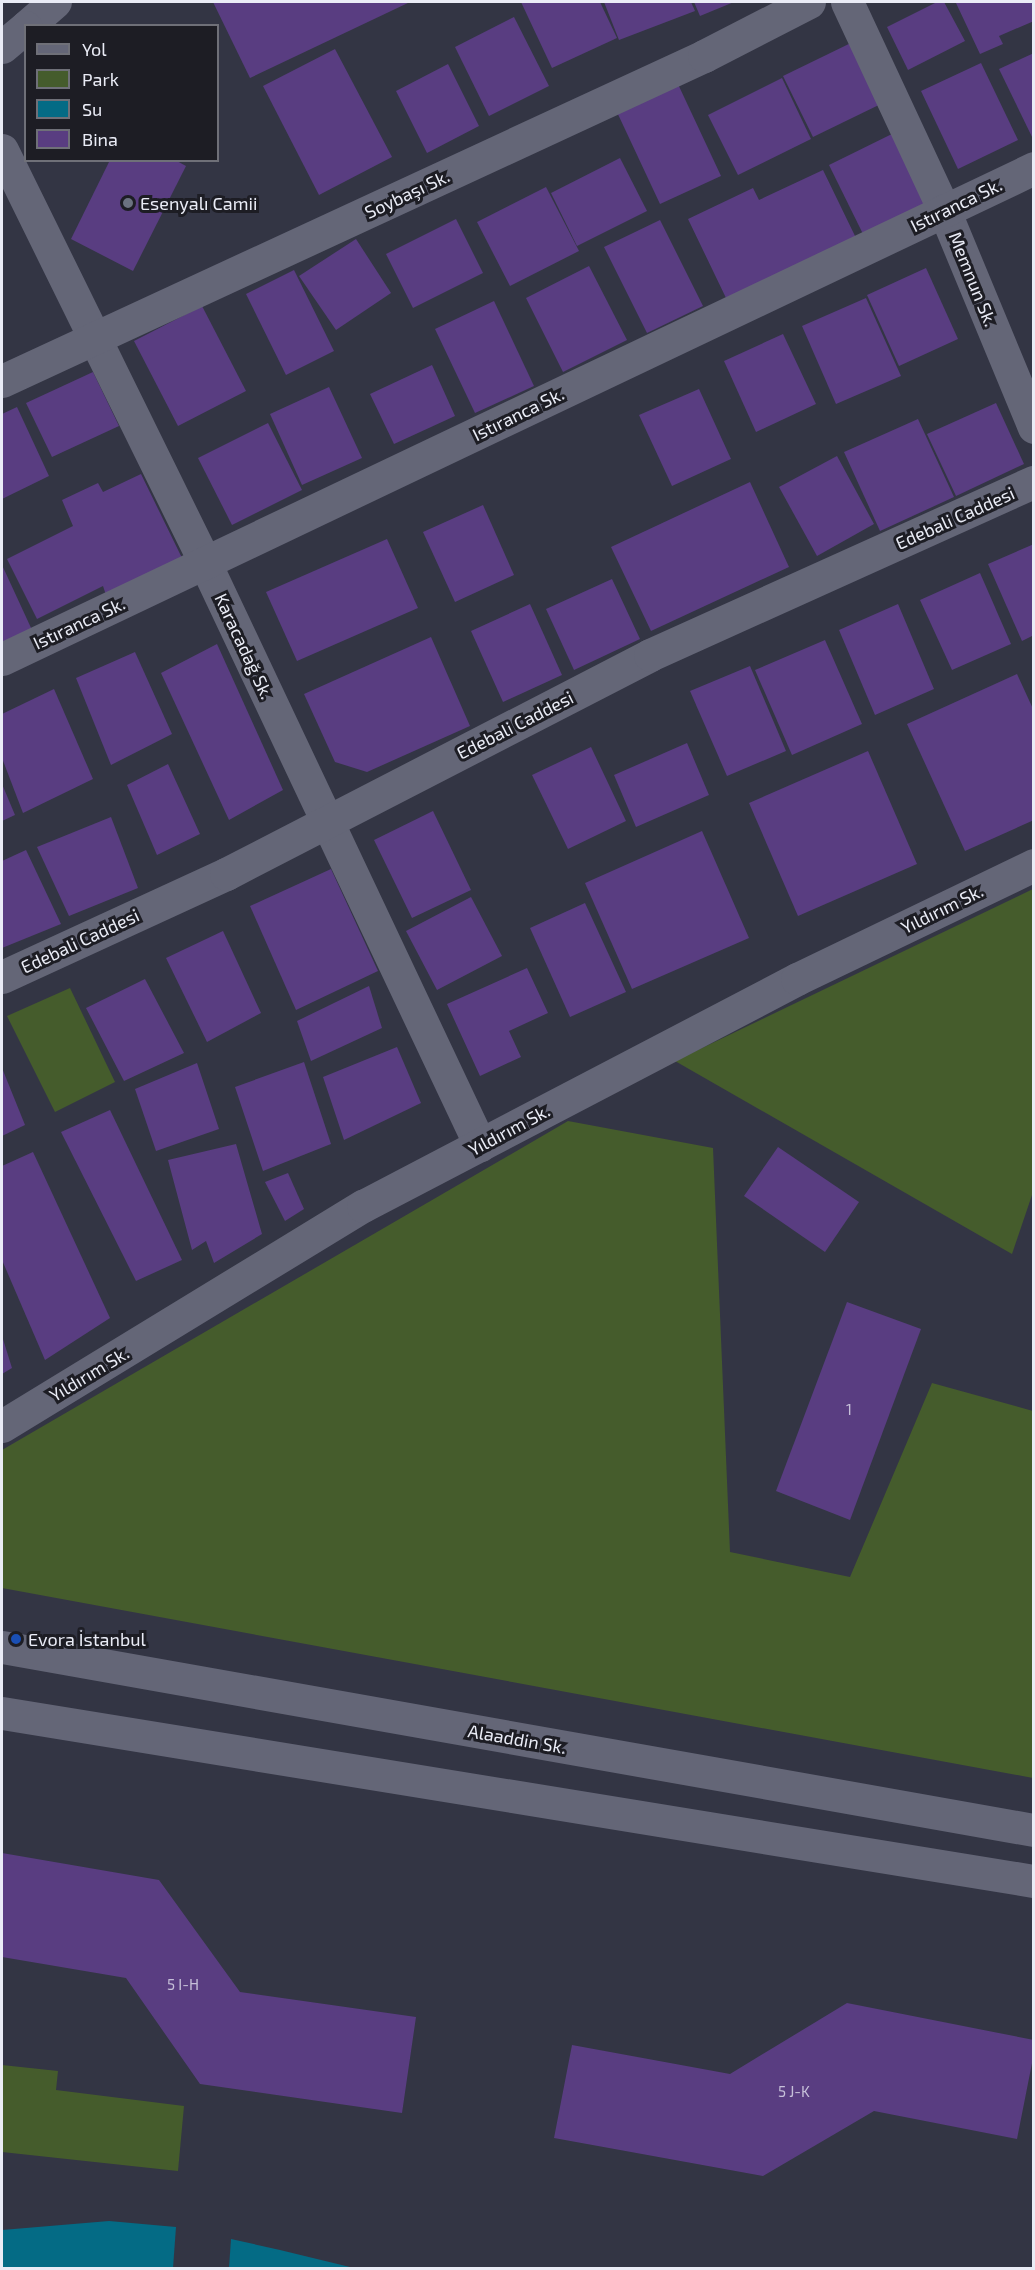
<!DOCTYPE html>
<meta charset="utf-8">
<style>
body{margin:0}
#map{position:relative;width:1035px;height:2270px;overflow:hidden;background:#333544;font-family:"Exo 2",sans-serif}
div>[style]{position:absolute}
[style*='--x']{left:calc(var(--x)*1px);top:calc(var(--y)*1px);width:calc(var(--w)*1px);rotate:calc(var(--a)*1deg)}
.green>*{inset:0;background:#455c2c}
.water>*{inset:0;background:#046b85}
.building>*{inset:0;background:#593d81}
.minor>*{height:33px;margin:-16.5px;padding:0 16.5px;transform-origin:16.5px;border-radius:16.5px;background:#646677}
.tertiary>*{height:33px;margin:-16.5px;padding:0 16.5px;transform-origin:16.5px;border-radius:16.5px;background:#646677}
.dots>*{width:16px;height:16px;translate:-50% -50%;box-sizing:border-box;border:3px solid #1d1d24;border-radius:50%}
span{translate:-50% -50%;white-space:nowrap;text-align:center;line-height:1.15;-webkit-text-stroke:6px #1d1d24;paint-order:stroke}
.number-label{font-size:15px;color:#c6c0d9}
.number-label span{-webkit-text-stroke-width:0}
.street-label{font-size:18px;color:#eaecf6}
.poi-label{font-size:18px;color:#eaecf6}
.left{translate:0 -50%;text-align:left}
.frame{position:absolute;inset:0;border:3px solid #eaecf6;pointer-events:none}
.legend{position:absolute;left:24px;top:24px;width:195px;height:138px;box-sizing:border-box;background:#1d1d24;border:2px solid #6f7078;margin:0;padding:8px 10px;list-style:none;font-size:18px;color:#eaecf6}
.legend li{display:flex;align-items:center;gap:12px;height:30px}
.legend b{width:30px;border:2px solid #6f7078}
</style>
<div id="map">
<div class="green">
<i style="clip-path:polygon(1033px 889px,1033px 1192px,1012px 1254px,675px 1061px)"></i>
<i style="clip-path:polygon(70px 988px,115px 1082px,55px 1112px,7px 1016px)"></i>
<i style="clip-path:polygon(568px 1121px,713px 1148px,730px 1552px,850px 1577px,932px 1383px,1033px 1411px,1033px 1778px,2px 1588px,2px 1450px)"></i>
<i style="clip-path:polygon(2px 2065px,58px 2071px,56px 2090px,184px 2106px,178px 2171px,2px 2152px)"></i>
</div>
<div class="water">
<i style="clip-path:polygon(109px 2221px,176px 2227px,173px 2268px,2px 2268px,2px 2230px)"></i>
<i style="clip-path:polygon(231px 2239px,280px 2250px,354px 2268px,229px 2268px)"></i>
</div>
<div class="building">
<i style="clip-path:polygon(213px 2px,410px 2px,250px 78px)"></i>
<i style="clip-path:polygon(521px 2px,600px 2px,617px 38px,552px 68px)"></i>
<i style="clip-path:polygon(604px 2px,691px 2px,695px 11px,619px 40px)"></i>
<i style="clip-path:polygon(694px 2px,734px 2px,700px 16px)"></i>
<i style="clip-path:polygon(937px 2px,944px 2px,965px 41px,908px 70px,887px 27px)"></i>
<i style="clip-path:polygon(960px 2px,1034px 2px,1034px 21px,999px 36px,1003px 44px,980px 54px,956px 3px)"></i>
<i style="clip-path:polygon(514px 17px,549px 86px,489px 116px,455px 47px)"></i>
<i style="clip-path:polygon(857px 40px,887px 101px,813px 137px,783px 76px)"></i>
<i style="clip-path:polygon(335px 49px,392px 157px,319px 195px,263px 86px)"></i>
<i style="clip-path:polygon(1034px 53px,1034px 141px,999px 69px)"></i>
<i style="clip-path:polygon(981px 63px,1018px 140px,958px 169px,921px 91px)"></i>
<i style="clip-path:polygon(448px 64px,479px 126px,427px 153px,396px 91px)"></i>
<i style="clip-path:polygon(782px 78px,811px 139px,738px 175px,708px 115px)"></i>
<i style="clip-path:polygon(677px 82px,721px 176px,660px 204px,616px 110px)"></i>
<i style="clip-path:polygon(898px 131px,932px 201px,863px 234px,829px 165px)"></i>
<i style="clip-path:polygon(620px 158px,647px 211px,577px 246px,551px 193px)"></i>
<i style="clip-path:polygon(110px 160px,175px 160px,186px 166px,133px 271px,71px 239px)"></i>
<i style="clip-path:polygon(823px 170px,856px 238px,727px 300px,688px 219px,753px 188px,759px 200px)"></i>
<i style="clip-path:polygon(546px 187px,579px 251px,510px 286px,477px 222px)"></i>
<i style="clip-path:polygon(456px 219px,483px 273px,413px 308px,386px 254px)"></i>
<i style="clip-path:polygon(660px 220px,703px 306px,647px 333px,604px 247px)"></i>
<i style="clip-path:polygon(356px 239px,391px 293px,336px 330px,299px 276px)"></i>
<i style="clip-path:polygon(589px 266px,627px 340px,563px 372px,526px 298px)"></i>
<i style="clip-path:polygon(926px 268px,958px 339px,899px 366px,867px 295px)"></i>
<i style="clip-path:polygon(294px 270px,334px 351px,286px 375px,246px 294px)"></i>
<i style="clip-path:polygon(866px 298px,901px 376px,836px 404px,802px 326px)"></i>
<i style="clip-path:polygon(494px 301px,534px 386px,475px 413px,435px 329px)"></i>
<i style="clip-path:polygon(202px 306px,246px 391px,178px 426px,134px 341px)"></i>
<i style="clip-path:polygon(783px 334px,816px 404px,756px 432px,724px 361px)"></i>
<i style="clip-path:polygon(432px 365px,455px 416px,394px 444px,370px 394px)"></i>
<i style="clip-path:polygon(93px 372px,119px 426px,52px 457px,26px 403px)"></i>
<i style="clip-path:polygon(329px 387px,362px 458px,302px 485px,270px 414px)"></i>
<i style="clip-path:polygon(699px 389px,731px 459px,672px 486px,639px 415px)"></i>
<i style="clip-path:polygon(996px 403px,1024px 464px,956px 496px,927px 434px)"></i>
<i style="clip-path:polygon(17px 407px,49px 476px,2px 499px,2px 414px)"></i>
<i style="clip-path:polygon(918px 419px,954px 497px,880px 531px,844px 452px)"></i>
<i style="clip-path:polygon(268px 423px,302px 490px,232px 525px,198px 458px)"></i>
<i style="clip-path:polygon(837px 456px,874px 524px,817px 556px,779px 487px)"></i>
<i style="clip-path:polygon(141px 474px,182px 558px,106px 595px,103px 586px,37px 619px,7px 559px,73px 526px,62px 500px,98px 483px,103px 492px)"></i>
<i style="clip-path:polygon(750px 482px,789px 567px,651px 631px,611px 547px)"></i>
<i style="clip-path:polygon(483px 505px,514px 575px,455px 602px,423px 532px)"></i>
<i style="clip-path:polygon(387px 539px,418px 608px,297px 661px,266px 592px)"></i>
<i style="clip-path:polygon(1034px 544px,1034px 635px,1022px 641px,988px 564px)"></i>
<i style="clip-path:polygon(2px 565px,32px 630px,2px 644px)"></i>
<i style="clip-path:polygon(980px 573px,1011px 644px,952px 670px,920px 600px)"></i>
<i style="clip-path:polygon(612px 579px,640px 639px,574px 670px,546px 609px)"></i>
<i style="clip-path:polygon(530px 604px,562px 675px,503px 702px,471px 631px)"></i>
<i style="clip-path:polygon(898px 604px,934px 689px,875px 715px,839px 630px)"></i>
<i style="clip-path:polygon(431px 637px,470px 726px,367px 772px,335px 762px,304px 694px)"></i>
<i style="clip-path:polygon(825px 640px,862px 724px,792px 755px,755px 670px)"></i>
<i style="clip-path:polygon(217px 644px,283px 790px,229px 820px,161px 673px)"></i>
<i style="clip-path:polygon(135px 652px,172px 734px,111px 765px,76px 678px)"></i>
<i style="clip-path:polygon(750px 666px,786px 751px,727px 776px,690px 691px)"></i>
<i style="clip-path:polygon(1017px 674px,1034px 711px,1034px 820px,965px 851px,907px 724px)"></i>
<i style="clip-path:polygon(54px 689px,93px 779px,23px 813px,2px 758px,2px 714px)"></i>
<i style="clip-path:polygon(687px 743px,709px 795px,636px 827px,614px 775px)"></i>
<i style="clip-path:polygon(591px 747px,626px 821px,568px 849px,532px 775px)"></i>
<i style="clip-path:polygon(868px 751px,917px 864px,798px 916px,749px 803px)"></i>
<i style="clip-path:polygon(168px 764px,200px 834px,157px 855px,127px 785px)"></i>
<i style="clip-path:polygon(2px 784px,15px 815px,2px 821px)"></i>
<i style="clip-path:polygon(433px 811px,471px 890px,412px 918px,374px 840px)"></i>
<i style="clip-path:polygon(111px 817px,138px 888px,69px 916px,37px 847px)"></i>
<i style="clip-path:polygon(702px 831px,749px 938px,632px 989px,585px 883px)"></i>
<i style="clip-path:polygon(26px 850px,61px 924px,2px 948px,2px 861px)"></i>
<i style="clip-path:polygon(331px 869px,378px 971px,296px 1010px,250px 906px)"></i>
<i style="clip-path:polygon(471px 897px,502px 956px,437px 990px,406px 931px)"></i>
<i style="clip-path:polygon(585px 903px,626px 992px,570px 1017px,530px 928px)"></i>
<i style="clip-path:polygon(223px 931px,261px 1013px,207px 1042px,166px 958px)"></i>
<i style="clip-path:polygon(527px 968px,548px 1013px,509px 1031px,521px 1057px,480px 1076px,447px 1004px)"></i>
<i style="clip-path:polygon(145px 979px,184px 1053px,124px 1081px,86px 1008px)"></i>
<i style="clip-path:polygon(369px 986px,382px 1028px,311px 1061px,297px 1021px)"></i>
<i style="clip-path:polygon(397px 1047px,421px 1103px,344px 1140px,323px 1077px)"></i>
<i style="clip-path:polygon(304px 1062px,331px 1144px,263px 1171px,235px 1087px)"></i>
<i style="clip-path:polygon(197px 1063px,219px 1129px,156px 1151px,135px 1089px)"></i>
<i style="clip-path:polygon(2px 1068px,25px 1125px,2px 1136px)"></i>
<i style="clip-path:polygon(110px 1110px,182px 1260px,136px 1281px,61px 1132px)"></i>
<i style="clip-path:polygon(236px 1144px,262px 1234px,214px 1263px,206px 1241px,192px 1250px,168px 1160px)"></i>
<i style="clip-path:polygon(778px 1147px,859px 1202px,825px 1252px,744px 1196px)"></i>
<i style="clip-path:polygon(33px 1152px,110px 1318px,45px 1360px,2px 1260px,2px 1166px)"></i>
<i style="clip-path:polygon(288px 1173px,304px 1209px,285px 1221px,265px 1182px)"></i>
<i style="clip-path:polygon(847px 1302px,921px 1329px,850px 1520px,776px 1491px)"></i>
<i style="clip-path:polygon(2px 1336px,12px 1368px,2px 1374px)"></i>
<i style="clip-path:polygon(2px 1853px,159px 1880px,240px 1992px,416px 2017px,402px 2113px,200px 2084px,126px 1978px,2px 1957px)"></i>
<i style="clip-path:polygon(847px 2003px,1034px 2040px,1034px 2053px,1017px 2139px,874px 2111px,763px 2176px,554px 2138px,572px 2045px,730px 2074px)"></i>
</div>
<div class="minor">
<i style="--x:847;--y:2;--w:230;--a:65"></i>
<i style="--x:944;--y:210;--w:235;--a:67.5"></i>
<i style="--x:27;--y:26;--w:37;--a:-41"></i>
<i style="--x:2;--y:47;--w:31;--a:-40"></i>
<i style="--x:2;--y:150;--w:460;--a:63.8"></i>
<i style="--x:205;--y:563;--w:644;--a:64.71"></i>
<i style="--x:2;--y:381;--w:774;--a:-24.84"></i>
<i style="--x:704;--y:56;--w:118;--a:-27.2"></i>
<i style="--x:2;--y:659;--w:1143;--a:-25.44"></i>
<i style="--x:2;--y:977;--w:247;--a:-24.7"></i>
<i style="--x:226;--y:874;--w:477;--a:-27.3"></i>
<i style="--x:650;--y:655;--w:421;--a:-24.3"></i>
</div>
<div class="tertiary">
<i style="--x:2;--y:1426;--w:423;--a:-31.4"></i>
<i style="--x:363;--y:1206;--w:490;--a:-27.6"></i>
<i style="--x:797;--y:979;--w:263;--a:-25.7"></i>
<i style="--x:2;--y:1647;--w:1048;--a:10.06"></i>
<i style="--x:2;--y:1713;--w:1046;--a:9.25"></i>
</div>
<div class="dots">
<i style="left:128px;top:203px;background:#6b7280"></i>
<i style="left:16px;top:1639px;background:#1a4fb4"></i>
</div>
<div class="number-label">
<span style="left:849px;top:1410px">1</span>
<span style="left:183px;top:1985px">5 I-H</span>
<span style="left:794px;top:2092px">5 J-K</span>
</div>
<div class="street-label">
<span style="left:407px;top:194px;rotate:-25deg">Soybaşı Sk.</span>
<span style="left:956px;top:205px;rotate:-26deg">Istıranca Sk.</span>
<span style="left:973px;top:279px;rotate:68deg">Memnun Sk.</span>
<span style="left:518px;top:414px;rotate:-26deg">Istıranca Sk.</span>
<span style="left:955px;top:518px;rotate:-24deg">Edebali Caddesi</span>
<span style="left:79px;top:623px;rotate:-25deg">Istıranca Sk.</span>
<span style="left:244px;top:646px;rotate:65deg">Karacadağ Sk.</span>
<span style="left:515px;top:725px;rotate:-27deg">Edebali Caddesi</span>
<span style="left:942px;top:909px;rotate:-26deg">Yıldırım Sk.</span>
<span style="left:80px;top:941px;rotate:-25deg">Edebali Caddesi</span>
<span style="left:509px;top:1130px;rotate:-28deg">Yıldırım Sk.</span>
<span style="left:89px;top:1374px;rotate:-31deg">Yıldırım Sk.</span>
<span style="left:517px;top:1739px;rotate:10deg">Alaaddin Sk.</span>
</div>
<div class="poi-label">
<span class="left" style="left:140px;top:203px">Esenyalı Camii</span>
<span class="left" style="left:28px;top:1639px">Evora İstanbul</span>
</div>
<div class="frame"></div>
<ul class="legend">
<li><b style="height:8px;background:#646677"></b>Yol</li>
<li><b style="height:16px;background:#455c2c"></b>Park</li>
<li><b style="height:16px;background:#046b85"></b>Su</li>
<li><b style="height:16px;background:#593d81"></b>Bina</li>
</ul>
</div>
